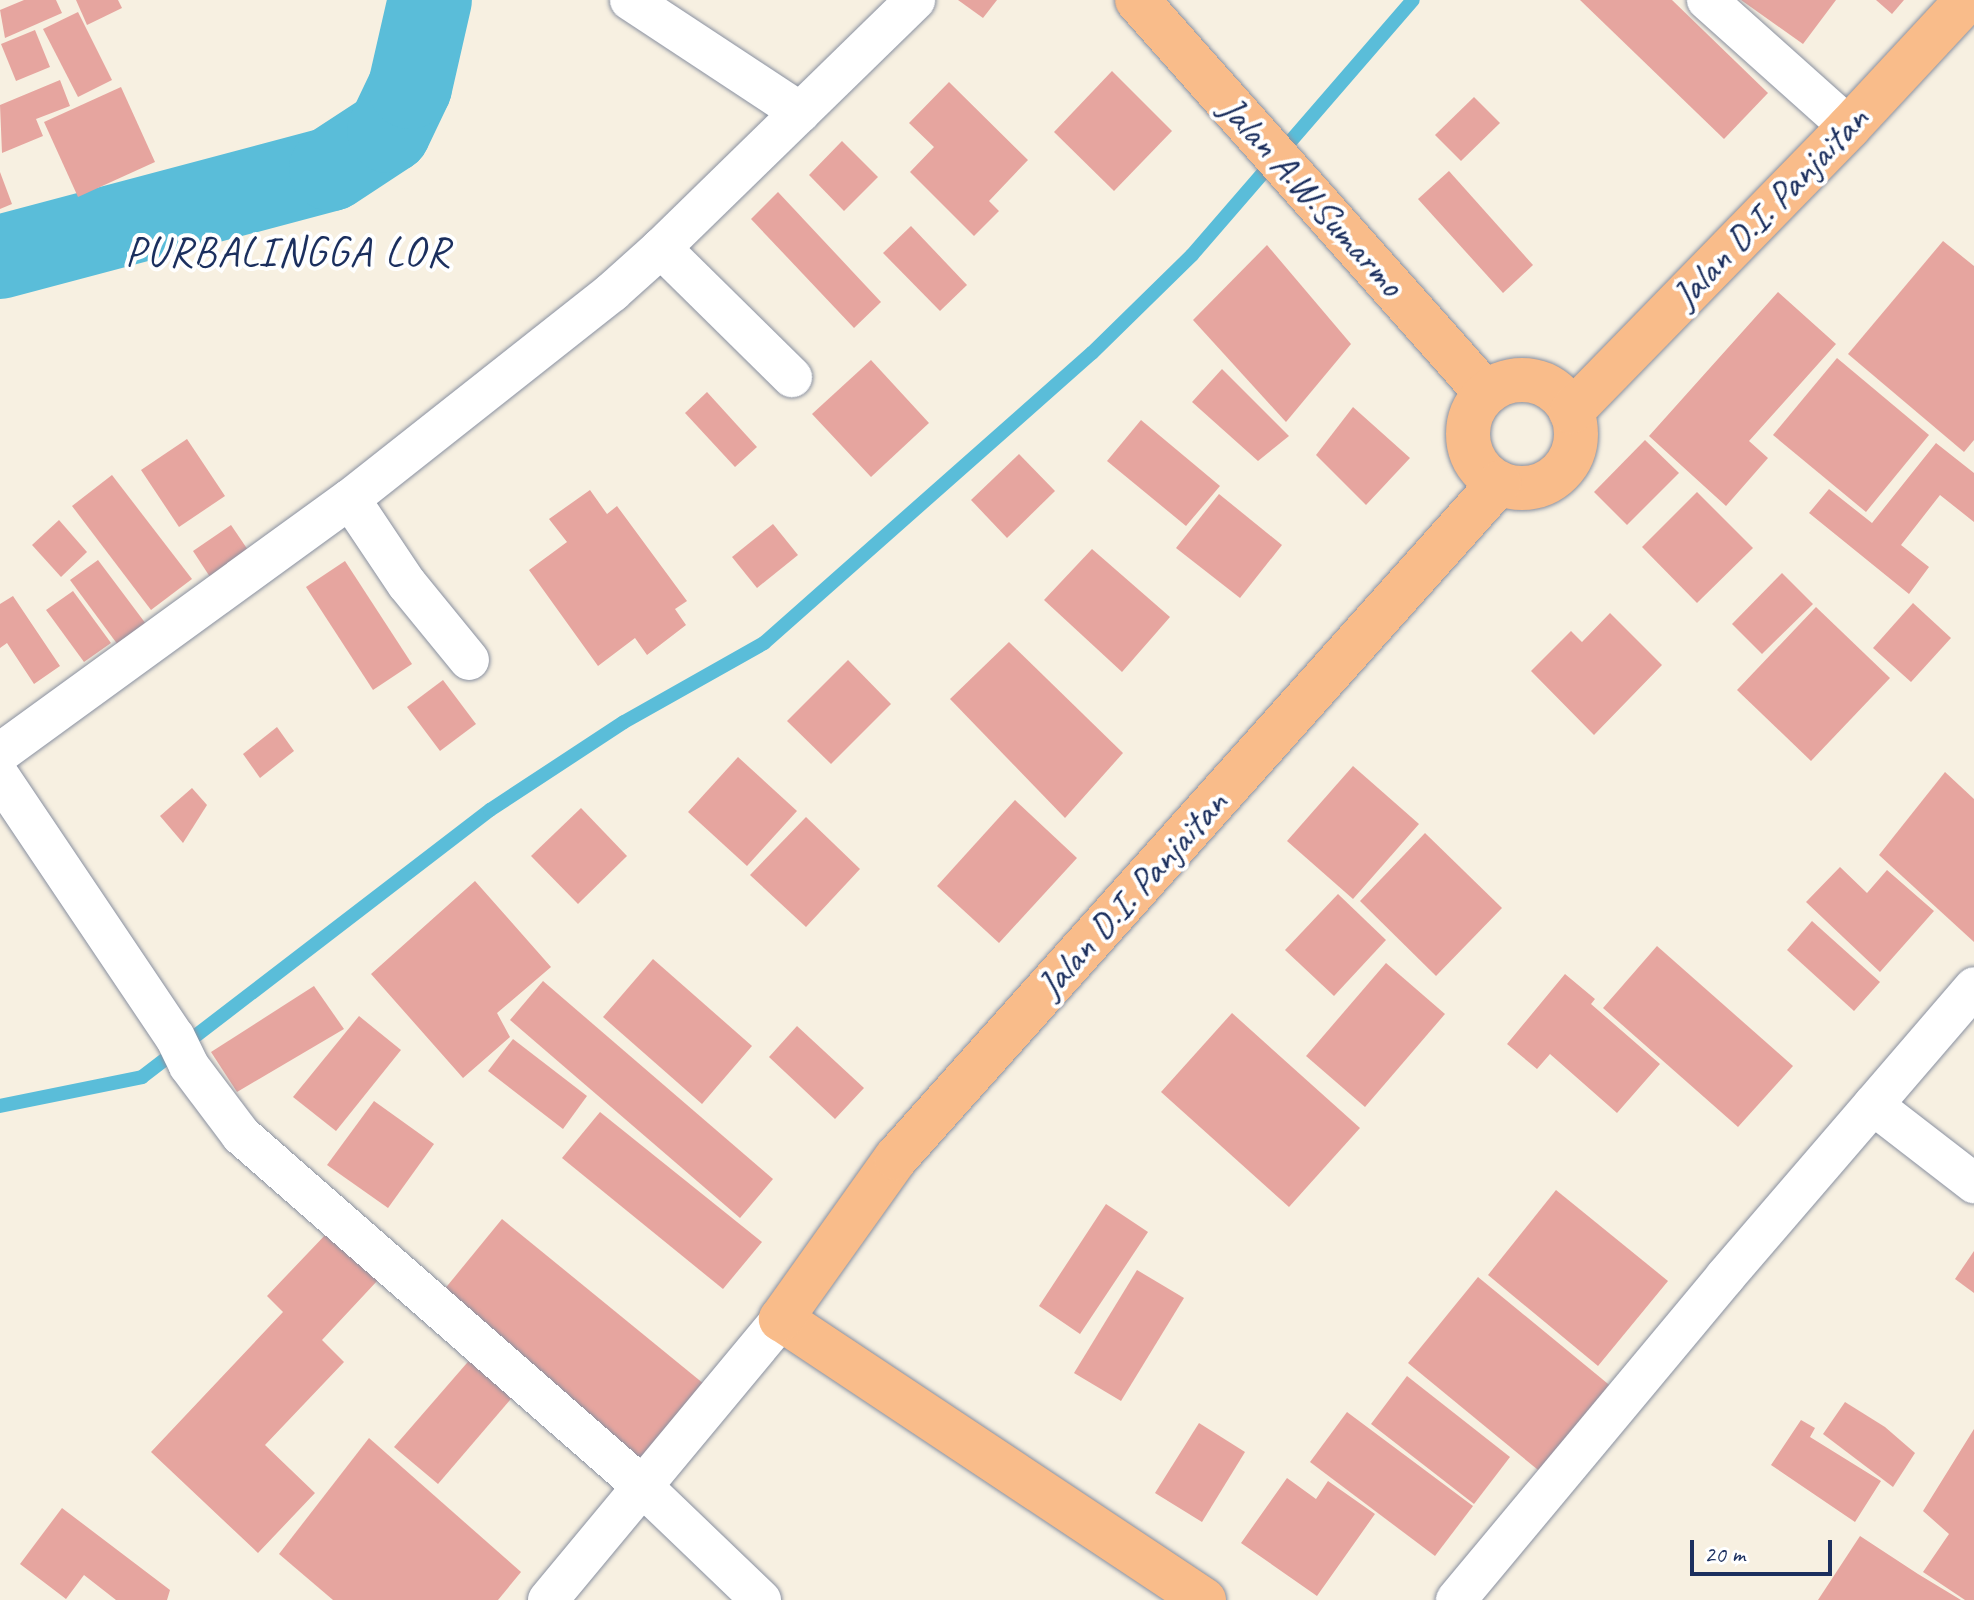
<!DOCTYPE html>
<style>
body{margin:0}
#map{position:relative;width:1974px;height:1600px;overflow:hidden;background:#f7f0e1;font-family:Caveat,sans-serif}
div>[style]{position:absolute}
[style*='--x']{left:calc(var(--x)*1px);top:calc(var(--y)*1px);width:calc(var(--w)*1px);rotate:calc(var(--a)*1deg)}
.stream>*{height:14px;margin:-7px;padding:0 7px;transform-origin:7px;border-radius:7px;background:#5abdd9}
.river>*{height:84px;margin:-42px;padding:0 42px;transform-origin:42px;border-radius:42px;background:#5abdd9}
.building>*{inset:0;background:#e6a59f}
.roads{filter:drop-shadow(0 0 2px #8990a0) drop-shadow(0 0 2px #8990a0)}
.street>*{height:40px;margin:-20px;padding:0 20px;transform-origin:20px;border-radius:20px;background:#fff}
.primary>*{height:44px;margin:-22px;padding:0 22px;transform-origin:22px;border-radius:22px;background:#f9bc8a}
.primary>.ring{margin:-22px;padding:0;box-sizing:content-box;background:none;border:44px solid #f9bc8a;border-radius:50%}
span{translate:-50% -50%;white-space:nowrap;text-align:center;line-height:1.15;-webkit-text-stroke:8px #fff;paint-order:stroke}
.street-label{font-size:38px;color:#1b2f5e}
.quarter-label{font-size:42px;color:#1b2f5e;letter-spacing:2px}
.scale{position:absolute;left:1690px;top:1540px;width:142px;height:36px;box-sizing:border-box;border:4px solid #1b2f5e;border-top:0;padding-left:10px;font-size:24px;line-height:28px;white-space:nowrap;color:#1b2f5e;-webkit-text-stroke:6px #fff;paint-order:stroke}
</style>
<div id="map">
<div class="stream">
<i style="--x:0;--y:1106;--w:145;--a:-11.5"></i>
<i style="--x:142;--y:1077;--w:439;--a:-37.5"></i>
<i style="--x:490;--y:810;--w:160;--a:-33.3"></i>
<i style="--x:624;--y:722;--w:161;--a:-29.4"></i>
<i style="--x:764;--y:643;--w:438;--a:-41.5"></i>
<i style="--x:1092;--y:353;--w:140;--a:-44.4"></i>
<i style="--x:1192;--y:255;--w:337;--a:-49.1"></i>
</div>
<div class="river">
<i style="--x:0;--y:257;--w:342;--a:-14.9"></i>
<i style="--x:331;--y:169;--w:69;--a:-33.2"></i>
<i style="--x:389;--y:131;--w:49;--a:-64.5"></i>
<i style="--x:410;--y:87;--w:89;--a:-77.1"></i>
</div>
<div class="building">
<i style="clip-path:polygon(24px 0,56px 0,62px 13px,5px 38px,0 10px)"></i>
<i style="clip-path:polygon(76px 0,118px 0,122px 8px,87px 25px)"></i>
<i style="clip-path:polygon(958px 0,997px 0,983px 18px)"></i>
<i style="clip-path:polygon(1580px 0,1672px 0,1768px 93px,1724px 139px)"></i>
<i style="clip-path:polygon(1741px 0,1836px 0,1803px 44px)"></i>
<i style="clip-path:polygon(1876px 0,1904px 0,1892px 14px)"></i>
<i style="clip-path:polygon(78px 12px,112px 80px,78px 97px,43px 29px)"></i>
<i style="clip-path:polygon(35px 30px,50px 67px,16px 81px,1px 44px)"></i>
<i style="clip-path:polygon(1112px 71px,1172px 131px,1114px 191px,1054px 132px)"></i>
<i style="clip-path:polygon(60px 80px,70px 106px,36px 119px,43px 136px,2px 153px,0 105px)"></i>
<i style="clip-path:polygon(949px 82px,1028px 160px,989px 201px,999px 211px,974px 236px,910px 172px,934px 147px,909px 123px)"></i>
<i style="clip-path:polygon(121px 87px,155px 162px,78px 197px,44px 122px)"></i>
<i style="clip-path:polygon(1474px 97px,1500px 123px,1461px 161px,1435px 135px)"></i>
<i style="clip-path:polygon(842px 141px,878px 177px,844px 211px,809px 175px)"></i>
<i style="clip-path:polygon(1449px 171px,1533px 265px,1503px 293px,1418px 199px)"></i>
<i style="clip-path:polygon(0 172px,12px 204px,0 209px)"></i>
<i style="clip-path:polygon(778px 192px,881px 302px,854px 328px,751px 219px)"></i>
<i style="clip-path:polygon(911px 226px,967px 285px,940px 311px,883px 253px)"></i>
<i style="clip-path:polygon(1943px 241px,1974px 266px,1974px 440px,1964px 452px,1848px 354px)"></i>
<i style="clip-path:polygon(1267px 245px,1351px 344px,1286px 422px,1193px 320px)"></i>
<i style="clip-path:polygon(1778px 292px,1836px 344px,1749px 441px,1768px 458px,1726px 506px,1649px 436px)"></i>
<i style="clip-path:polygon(1837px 358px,1929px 435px,1866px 512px,1773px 435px)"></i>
<i style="clip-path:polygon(871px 360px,929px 423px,871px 477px,812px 414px)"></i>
<i style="clip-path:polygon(1222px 369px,1289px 436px,1258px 461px,1192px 402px)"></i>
<i style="clip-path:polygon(707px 392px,757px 447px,735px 467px,685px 413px)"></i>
<i style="clip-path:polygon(1353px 407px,1410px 458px,1366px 505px,1316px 455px)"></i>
<i style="clip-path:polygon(1141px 420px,1220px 486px,1186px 526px,1107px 461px)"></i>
<i style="clip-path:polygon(187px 439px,225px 496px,179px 527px,141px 470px)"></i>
<i style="clip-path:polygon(1645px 440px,1679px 473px,1627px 525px,1594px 492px)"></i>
<i style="clip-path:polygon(1936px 443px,1974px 473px,1974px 522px,1940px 495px,1901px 545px,1929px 567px,1909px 594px,1809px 513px,1829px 489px,1872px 523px)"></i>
<i style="clip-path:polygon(1019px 454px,1055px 491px,1007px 538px,971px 500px)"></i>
<i style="clip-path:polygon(112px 475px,192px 579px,151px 610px,72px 506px)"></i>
<i style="clip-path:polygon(590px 490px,607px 514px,617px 506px,687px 601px,675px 609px,686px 625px,647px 655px,635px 638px,598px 666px,529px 570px,567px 542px,549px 519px)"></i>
<i style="clip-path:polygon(1697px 492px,1753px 548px,1697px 603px,1642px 547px)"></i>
<i style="clip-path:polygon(1219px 494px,1282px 545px,1240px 598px,1176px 548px)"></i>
<i style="clip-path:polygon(59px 520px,87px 552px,61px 577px,32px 545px)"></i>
<i style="clip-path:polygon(773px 524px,798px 555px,757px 588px,732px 557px)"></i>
<i style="clip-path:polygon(231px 525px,250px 553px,212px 580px,193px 551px)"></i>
<i style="clip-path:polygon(1092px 549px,1170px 617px,1122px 672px,1044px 600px)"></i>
<i style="clip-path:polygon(98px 560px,146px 624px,118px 645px,70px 580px)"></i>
<i style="clip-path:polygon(345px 561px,412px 664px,373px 690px,306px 587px)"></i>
<i style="clip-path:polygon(1782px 573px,1813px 604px,1762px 654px,1732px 624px)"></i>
<i style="clip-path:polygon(73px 591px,111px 643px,84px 662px,46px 610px)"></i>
<i style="clip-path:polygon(13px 596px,60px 666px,34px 684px,7px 643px,0 648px,0 604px)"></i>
<i style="clip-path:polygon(1913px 603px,1951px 638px,1911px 682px,1873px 648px)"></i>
<i style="clip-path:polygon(1816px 607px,1890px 678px,1811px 761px,1737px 690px)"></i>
<i style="clip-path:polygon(1610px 613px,1662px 665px,1594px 735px,1531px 671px,1571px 631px,1582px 642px)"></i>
<i style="clip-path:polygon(1009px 642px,1123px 753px,1065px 818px,950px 699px)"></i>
<i style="clip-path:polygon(848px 660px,891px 704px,831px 764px,787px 721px)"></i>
<i style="clip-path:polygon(443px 680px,476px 724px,440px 751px,407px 707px)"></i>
<i style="clip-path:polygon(277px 727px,294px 751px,260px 778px,243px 754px)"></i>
<i style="clip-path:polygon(738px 757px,797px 811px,747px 866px,688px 812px)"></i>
<i style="clip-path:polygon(1353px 766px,1419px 824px,1353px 899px,1287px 841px)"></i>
<i style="clip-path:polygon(1945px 772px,1974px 799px,1974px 942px,1879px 855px)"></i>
<i style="clip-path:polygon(192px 788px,207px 805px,183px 843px,160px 816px)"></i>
<i style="clip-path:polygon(1015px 800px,1077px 858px,999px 943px,937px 886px)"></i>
<i style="clip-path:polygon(581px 808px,627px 856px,578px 904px,531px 856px)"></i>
<i style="clip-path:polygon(806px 817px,860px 869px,806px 927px,750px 875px)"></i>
<i style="clip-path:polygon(1425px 833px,1502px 908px,1436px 976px,1360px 901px)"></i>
<i style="clip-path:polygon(1840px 867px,1867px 893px,1887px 870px,1934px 911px,1880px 972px,1806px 902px)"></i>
<i style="clip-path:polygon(475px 881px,551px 967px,497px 1013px,510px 1037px,463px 1078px,371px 974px)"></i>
<i style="clip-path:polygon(1338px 894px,1386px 940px,1334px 996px,1285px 950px)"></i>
<i style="clip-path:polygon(1812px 921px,1880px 982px,1854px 1011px,1787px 950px)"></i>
<i style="clip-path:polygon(1657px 946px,1793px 1066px,1738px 1127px,1603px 1008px)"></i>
<i style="clip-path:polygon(653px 959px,752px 1046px,702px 1104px,603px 1017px)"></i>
<i style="clip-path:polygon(1386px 963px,1445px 1014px,1365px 1107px,1306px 1056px)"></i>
<i style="clip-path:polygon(1565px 974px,1595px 999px,1591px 1004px,1660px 1064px,1617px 1113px,1550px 1054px,1537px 1069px,1507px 1044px)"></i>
<i style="clip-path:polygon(543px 981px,773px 1179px,740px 1218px,510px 1020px)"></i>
<i style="clip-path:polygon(314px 986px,344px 1029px,237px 1092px,211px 1052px)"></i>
<i style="clip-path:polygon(1232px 1013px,1360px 1128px,1289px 1207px,1161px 1092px)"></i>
<i style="clip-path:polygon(359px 1016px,401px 1050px,336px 1131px,293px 1097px)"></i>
<i style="clip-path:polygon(797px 1026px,864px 1088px,835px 1119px,769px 1057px)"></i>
<i style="clip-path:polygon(513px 1039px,587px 1096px,563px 1129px,488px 1071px)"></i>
<i style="clip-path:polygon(374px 1101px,434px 1144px,388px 1208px,327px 1165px)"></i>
<i style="clip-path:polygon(600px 1112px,762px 1242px,723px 1289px,562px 1158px)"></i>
<i style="clip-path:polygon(1556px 1190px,1668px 1281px,1598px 1366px,1488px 1275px)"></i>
<i style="clip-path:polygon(1106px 1204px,1148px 1232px,1080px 1334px,1039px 1306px)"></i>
<i style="clip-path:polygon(502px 1219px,704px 1384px,641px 1462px,439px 1296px)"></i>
<i style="clip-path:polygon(328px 1232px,378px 1280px,322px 1340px,344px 1362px,265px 1445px,315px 1493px,258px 1553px,151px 1452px,283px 1312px,267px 1296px)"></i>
<i style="clip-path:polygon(1974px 1251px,1974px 1293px,1955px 1279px)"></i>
<i style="clip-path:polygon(1137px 1270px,1184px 1298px,1121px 1401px,1074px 1373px)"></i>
<i style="clip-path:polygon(1478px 1277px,1613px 1388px,1543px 1474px,1408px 1363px)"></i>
<i style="clip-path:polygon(473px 1356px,516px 1393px,438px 1484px,394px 1447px)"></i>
<i style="clip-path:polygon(1407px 1376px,1510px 1457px,1474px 1504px,1371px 1424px)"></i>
<i style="clip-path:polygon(1845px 1402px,1885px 1427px,1915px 1453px,1893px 1487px,1823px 1434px)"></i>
<i style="clip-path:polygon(1347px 1412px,1473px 1506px,1435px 1556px,1310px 1462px)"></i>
<i style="clip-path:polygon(1801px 1420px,1815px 1428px,1810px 1437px,1881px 1481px,1855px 1522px,1771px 1465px)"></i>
<i style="clip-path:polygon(1199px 1423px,1245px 1452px,1202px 1522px,1155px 1493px)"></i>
<i style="clip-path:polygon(1974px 1429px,1974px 1600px,1965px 1600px,1923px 1572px,1949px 1534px,1923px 1511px)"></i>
<i style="clip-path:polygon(369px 1438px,521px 1572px,498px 1600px,333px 1600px,279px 1554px)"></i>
<i style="clip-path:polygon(1287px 1478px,1316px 1499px,1328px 1481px,1375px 1514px,1317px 1596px,1241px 1543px)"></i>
<i style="clip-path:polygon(62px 1508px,170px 1590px,167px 1600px,116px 1600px,84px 1575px,66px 1599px,20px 1564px)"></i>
<i style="clip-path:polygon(1860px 1536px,1918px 1574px,1961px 1600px,1818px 1600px)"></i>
</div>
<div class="roads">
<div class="street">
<i style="--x:630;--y:0;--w:204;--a:33.4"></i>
<i style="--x:1707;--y:0;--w:191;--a:41.8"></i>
<i style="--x:661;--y:248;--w:184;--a:44.6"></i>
<i style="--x:350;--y:499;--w:102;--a:56.2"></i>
<i style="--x:407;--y:584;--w:98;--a:50.8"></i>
<i style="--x:0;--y:753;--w:432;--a:-36"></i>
<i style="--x:350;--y:499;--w:334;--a:-38.3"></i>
<i style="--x:612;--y:292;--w:66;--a:-41.9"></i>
<i style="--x:661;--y:248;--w:355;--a:-44.3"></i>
<i style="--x:0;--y:777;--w:313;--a:56.1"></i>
<i style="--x:175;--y:1037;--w:32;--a:64"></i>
<i style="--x:189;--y:1066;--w:86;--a:53"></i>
<i style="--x:241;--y:1135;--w:533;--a:41.2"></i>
<i style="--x:642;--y:1486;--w:165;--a:43.8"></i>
<i style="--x:1873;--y:1105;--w:128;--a:37.7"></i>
<i style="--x:548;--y:1600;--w:365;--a:-50.3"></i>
<i style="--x:1456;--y:1600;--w:420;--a:-50.2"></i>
<i style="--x:1725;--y:1277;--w:382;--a:-49.3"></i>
</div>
<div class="primary">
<i style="--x:1137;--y:0;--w:526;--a:48.39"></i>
<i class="ring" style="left:1468px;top:380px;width:64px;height:64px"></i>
<i style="--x:1571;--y:412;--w:398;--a:-45.7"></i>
<i style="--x:1849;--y:127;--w:173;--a:-47.1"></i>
<i style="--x:1204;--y:1600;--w:508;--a:-146.4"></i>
<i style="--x:781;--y:1319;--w:198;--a:-54.5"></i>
<i style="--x:896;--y:1158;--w:905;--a:-48.22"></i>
</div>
</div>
<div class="street-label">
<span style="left:1312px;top:196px;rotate:48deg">Jalan A.W.Sumarmo</span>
<span style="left:1770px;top:207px;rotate:-46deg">Jalan D.I. Panjaitan</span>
<span style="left:1132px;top:894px;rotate:-48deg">Jalan D.I. Panjaitan</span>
</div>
<div class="quarter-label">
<span style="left:288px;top:252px">PURBALINGGA LOR</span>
</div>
<div class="scale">20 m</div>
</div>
